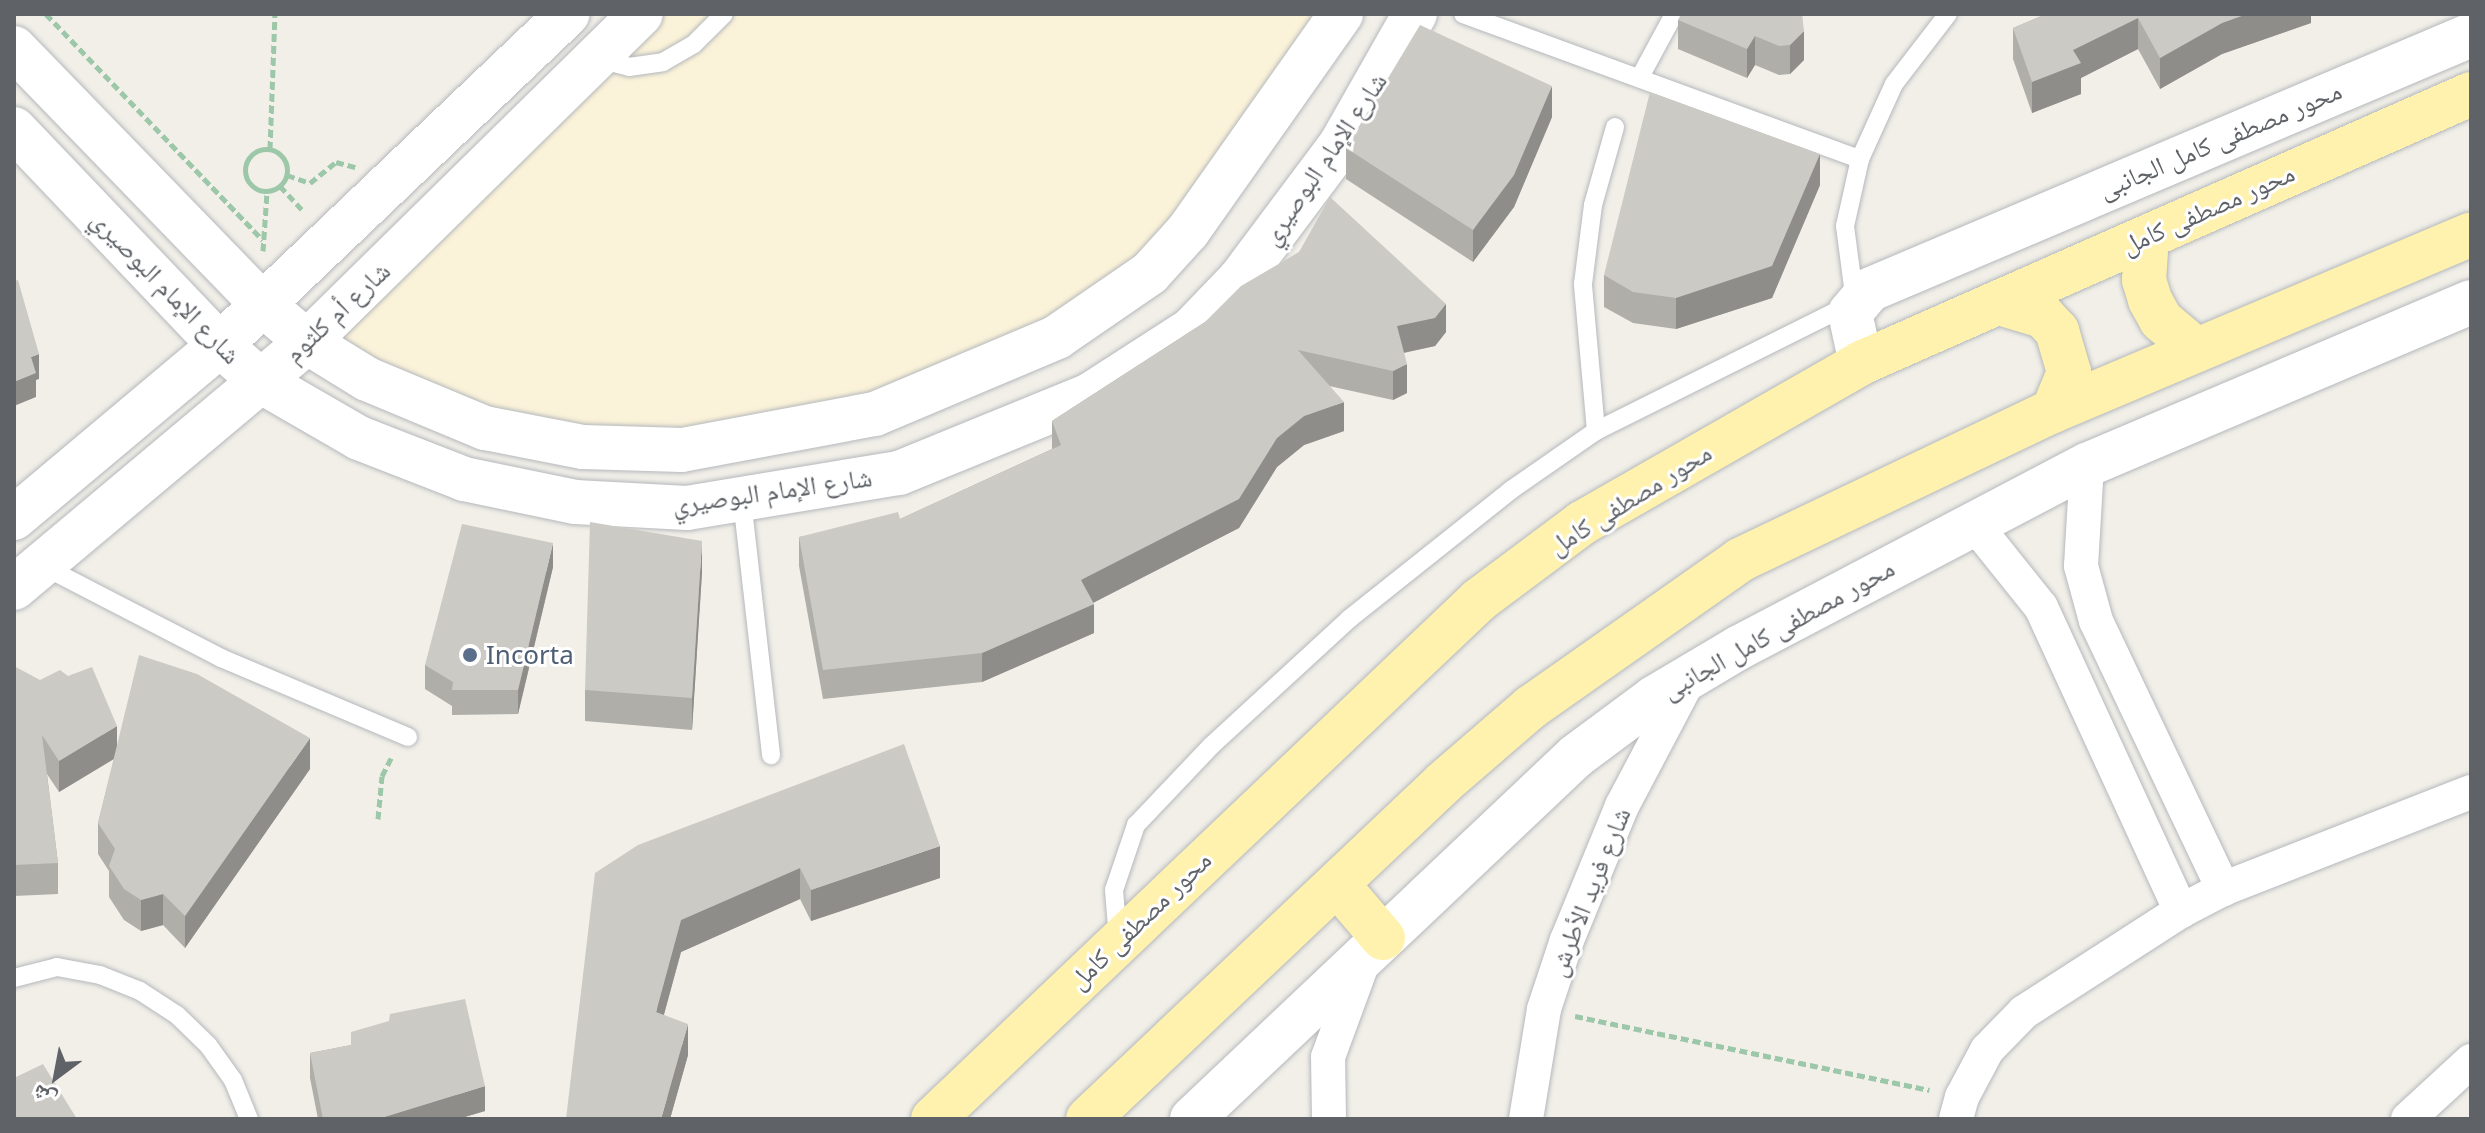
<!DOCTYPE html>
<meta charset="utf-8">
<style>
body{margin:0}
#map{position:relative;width:2485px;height:1133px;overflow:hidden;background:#f1efe8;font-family:"Noto Sans","Noto Naskh Arabic",sans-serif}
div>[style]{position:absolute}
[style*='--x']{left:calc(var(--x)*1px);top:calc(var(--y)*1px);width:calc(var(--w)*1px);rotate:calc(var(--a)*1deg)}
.sand>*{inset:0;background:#fbf3d9}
.path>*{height:5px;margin-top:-2.5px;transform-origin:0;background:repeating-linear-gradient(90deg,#9cc7a9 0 8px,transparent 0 12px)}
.path>.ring{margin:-2.5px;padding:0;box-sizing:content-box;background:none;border:5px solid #9cc7a9;border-radius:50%}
.roads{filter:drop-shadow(0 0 2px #b5b8bc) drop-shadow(0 0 2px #b5b8bc)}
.service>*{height:18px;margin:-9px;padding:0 9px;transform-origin:9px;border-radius:9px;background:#fff}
.minor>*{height:34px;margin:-17px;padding:0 17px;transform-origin:17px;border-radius:17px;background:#fff}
.tertiary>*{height:44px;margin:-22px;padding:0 22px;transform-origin:22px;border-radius:22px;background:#fff}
.primary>*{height:44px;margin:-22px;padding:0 22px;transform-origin:22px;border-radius:22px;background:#fff2af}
.wall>*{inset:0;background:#afaea9}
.shaded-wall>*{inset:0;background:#8f8d8a}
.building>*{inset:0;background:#cccac5}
.dots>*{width:22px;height:22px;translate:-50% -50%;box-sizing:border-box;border:4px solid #fff;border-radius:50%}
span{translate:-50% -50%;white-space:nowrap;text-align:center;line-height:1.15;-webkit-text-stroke:6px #fff;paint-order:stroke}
.street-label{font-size:26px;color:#5f6368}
.service-label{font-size:26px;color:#4e5e75}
.left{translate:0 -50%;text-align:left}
.frame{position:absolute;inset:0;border:16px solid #5f6368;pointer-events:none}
.north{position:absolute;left:16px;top:1037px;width:80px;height:80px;-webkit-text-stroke:6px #fff;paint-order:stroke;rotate:212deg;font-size:22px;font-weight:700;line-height:32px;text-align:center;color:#5f6368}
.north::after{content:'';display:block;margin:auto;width:28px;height:36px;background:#5f6368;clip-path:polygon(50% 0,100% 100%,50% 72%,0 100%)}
</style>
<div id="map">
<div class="sand">
<i style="clip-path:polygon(641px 14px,1341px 14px,1188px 231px,965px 380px,583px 447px,307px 342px)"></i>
</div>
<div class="path">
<i style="--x:46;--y:14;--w:313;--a:46.2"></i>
<i class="ring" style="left:245px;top:149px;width:37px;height:37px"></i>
<i style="--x:270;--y:149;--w:135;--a:-87.9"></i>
<i style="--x:287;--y:175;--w:24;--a:19"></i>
<i style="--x:310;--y:183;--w:33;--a:-39"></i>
<i style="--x:336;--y:162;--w:20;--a:15"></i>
<i style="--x:280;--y:186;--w:35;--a:47"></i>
<i style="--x:263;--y:251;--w:59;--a:-86.1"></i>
<i style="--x:378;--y:819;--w:43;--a:-84.7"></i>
<i style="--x:382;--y:776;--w:22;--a:-63"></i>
<i style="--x:1575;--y:1016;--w:362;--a:11.8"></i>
</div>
<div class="roads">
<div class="service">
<i style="--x:1463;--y:14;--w:423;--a:20.1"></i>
<i style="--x:598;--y:59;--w:32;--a:14"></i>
<i style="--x:629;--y:67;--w:34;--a:-8"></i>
<i style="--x:663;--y:62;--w:36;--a:-30"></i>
<i style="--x:694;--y:44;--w:42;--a:-45"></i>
<i style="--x:1640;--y:77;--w:72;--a:-61.6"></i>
<i style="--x:1596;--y:431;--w:148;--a:-95.1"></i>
<i style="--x:1583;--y:284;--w:80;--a:-82.8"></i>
<i style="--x:1593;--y:205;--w:81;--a:-74.2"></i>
<i style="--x:742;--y:500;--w:257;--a:83.5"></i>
<i style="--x:41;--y:565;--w:203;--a:27.3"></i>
<i style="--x:221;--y:658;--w:203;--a:22.9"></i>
<i style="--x:1118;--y:938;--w:48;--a:-94.8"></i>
<i style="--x:1114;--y:890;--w:69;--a:-71.3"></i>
<i style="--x:1136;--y:825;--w:110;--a:-46.5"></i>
<i style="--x:1212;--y:745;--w:186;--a:-42.6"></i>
<i style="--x:1349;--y:619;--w:207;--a:-38.5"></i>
<i style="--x:1511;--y:490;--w:103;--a:-34.8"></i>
<i style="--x:1596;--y:431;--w:289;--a:-26.5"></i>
<i style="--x:1855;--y:302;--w:77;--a:-97.5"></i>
<i style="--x:1845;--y:226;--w:69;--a:-77.4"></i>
<i style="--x:1860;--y:159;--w:82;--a:-65.6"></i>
<i style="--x:1894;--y:84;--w:88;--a:-52.4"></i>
<i style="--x:14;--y:978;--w:44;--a:-14.3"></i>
<i style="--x:57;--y:967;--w:44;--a:10.5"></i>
<i style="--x:100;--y:975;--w:43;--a:21.8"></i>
<i style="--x:140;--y:991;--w:44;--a:33"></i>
<i style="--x:177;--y:1015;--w:43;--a:44.1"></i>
<i style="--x:208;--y:1045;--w:43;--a:54.5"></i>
<i style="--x:233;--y:1080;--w:42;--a:67.7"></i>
</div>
<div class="minor">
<i style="--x:2087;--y:465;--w:101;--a:93.4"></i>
<i style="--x:2081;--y:566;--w:57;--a:74.7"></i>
<i style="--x:2096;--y:621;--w:297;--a:64.6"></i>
<i style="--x:1972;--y:521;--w:110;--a:51.3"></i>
<i style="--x:2041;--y:607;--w:335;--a:65.3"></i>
<i style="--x:1329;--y:1119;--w:62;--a:-90.9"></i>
<i style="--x:1328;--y:1057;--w:101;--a:-69.8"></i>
<i style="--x:1526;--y:1119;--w:111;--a:-80.7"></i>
<i style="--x:1544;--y:1009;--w:73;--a:-71.6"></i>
<i style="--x:1567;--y:940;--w:145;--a:-67.7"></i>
<i style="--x:1622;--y:806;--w:146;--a:-62.2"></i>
<i style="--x:1956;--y:1119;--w:23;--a:-75"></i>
<i style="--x:1962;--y:1097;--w:53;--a:-62"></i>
<i style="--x:1987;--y:1050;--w:53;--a:-45.8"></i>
<i style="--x:2024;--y:1012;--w:187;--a:-32.8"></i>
<i style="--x:2181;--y:911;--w:47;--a:-27.6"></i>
<i style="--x:2223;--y:889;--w:266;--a:-21.4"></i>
<i style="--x:2408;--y:1119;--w:86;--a:-42.6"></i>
</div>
<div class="tertiary">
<i style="--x:14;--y:48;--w:355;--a:45.9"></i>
<i style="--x:261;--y:303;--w:60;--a:40.3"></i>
<i style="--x:307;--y:342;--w:70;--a:31.7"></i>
<i style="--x:367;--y:379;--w:128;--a:22.6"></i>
<i style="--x:485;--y:428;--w:100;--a:11"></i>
<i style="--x:583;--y:447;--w:99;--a:1.7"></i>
<i style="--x:682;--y:450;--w:196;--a:-10.6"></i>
<i style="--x:875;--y:414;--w:198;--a:-22.9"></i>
<i style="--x:1057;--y:337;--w:113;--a:-34.5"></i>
<i style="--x:1150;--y:273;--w:57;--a:-47.9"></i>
<i style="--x:1188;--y:231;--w:266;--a:-54.8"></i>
<i style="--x:14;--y:129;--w:298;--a:46.4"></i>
<i style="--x:220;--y:345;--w:56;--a:41.4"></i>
<i style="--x:262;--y:382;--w:112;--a:30"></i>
<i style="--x:359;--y:438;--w:113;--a:21.3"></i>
<i style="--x:464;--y:479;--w:113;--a:11.7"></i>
<i style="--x:575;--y:502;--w:112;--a:3.1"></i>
<i style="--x:687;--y:508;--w:215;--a:-9.4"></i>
<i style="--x:899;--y:473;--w:206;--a:-22.2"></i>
<i style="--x:1090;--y:395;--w:120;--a:-32.8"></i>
<i style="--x:1191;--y:330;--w:71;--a:-46.1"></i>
<i style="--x:1240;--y:279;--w:169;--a:-53.2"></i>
<i style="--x:1341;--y:144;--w:150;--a:-60.4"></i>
<i style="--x:1861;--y:363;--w:51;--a:-102.4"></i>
<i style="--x:1850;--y:313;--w:30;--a:-50"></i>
<i style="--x:1869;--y:290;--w:654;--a:-22.96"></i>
<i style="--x:14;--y:518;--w:269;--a:-40"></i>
<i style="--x:220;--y:345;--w:480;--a:-43.6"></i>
<i style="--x:14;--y:588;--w:383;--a:-40"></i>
<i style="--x:307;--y:342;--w:468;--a:-44.5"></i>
<i style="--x:1192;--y:1119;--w:528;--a:-43.39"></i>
<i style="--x:1576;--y:756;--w:97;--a:-36.6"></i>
<i style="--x:1654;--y:698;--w:100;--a:-30.7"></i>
<i style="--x:1740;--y:647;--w:392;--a:-27.7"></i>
<i style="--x:2087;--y:465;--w:417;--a:-23"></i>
</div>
<div class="primary">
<i style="--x:2147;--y:237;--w:43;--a:94"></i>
<i style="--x:2144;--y:280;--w:21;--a:73"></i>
<i style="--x:2150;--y:300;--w:23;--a:61"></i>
<i style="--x:2161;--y:320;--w:43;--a:40.3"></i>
<i style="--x:2002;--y:304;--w:43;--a:16.3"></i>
<i style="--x:2043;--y:316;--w:21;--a:47"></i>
<i style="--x:2057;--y:331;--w:43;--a:73.7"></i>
<i style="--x:2069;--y:372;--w:42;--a:112.3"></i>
<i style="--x:1337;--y:884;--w:71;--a:49.6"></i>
<i style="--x:933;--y:1119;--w:753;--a:-43.55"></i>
<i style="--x:1479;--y:600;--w:129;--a:-36.8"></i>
<i style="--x:1582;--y:523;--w:322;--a:-29.8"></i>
<i style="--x:1861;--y:363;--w:667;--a:-23.8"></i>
<i style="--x:1088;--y:1119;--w:489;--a:-43.4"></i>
<i style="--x:1443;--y:783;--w:116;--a:-40.8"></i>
<i style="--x:1531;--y:707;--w:256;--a:-35.1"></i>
<i style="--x:1740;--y:560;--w:347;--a:-25.5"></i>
<i style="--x:2053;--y:411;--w:454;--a:-22.9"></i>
</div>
</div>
<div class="wall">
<i style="clip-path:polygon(1802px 14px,1804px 60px,1790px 74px,1779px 75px,1755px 65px,1747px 78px,1678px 49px,1678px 20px)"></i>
<i style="clip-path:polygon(2046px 14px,2311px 14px,2311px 23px,2222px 54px,2160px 89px,2138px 49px,2081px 78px,2081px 94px,2032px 113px,2013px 59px,2013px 28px)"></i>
<i style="clip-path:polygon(1552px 117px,1514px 207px,1473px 262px,1346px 179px,1346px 148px)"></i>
<i style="clip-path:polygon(1820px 185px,1772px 298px,1676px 329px,1633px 323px,1604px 307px,1604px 275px)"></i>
<i style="clip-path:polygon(1299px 252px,1446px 332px,1435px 346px,1404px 353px,1407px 393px,1393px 400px,1329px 386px,1344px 431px,1304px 445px,1277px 467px,1239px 528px,1093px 603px,1094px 633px,982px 682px,823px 699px,799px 566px,799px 537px,900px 519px,1052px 449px,1052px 421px,1205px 322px)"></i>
<i style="clip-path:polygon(553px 567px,518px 714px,452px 715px,452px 706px,425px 689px,425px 665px)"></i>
<i style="clip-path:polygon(702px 572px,692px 730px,585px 721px,585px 690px)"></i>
<i style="clip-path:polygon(14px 666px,117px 747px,310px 769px,185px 948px,163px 925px,141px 931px,124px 920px,109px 897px,109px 871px,98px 854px,98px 823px,114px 759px,59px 792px,47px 774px,58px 863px,58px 894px,14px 896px)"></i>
<i style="clip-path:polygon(638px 845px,940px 878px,811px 921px,800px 899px,681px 952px,664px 1015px,688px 1055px,670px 1119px)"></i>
<i style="clip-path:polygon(351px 1032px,485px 1111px,458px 1119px,318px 1119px,310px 1078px,310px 1053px,351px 1045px)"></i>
</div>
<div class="shaded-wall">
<i style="clip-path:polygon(2247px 14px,2311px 14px,2311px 23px,2222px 54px,2160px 89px,2160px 58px,2222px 23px)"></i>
<i style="clip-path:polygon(2138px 18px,2138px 49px,2081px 78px,2081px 94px,2032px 113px,2032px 82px,2073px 50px)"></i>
<i style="clip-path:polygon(1804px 31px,1804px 60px,1790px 74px,1790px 45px)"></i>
<i style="clip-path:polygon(1755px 36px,1755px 65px,1747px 78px,1747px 49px)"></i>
<i style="clip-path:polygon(1552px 86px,1552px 117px,1514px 207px,1473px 262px,1473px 230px)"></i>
<i style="clip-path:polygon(1820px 154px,1820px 185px,1772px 298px,1676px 329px,1676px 298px)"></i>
<i style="clip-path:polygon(1446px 304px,1446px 332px,1435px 346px,1397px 354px,1397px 326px)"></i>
<i style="clip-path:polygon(39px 354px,39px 379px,36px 380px,36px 397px,14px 406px,14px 382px,31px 357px)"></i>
<i style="clip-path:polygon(1407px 364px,1407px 393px,1393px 400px,1393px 371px)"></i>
<i style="clip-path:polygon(1344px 402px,1344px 431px,1304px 445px,1277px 467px,1239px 528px,1081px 609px,1081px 580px,1277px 438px,1304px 416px)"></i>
<i style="clip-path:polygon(702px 541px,702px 572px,692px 730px,692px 698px)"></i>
<i style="clip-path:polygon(553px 543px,553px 567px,518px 714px,518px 690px)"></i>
<i style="clip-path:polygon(1094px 604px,1094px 633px,982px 682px,982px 653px)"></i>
<i style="clip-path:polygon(117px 726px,117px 757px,59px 792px,59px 761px)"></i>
<i style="clip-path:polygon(310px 738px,310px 769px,185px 948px,185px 916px)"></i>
<i style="clip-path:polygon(940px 846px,940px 878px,811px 921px,811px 890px)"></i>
<i style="clip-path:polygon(800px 868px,800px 899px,681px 952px,656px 1043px,656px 1012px,681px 920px)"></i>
<i style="clip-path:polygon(163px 894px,163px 925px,141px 931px,141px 900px)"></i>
<i style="clip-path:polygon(688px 1024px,688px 1055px,670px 1119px,661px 1119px)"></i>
<i style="clip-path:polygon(485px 1086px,485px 1111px,458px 1119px,378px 1119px)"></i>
</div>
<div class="building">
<i style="clip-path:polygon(1681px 14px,1802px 14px,1804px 31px,1790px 45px,1779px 46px,1755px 36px,1747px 49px,1678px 20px)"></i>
<i style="clip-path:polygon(2046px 14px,2247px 14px,2222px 23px,2160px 58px,2138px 18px,2073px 50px,2081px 63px,2032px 82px,2013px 28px)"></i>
<i style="clip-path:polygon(1420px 25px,1552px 86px,1514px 175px,1473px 230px,1346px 148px)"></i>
<i style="clip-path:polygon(1650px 92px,1820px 154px,1772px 266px,1676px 298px,1633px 292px,1604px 275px)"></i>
<i style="clip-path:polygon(1330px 197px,1446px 304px,1435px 318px,1397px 326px,1407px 364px,1393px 371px,1298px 350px,1344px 402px,1304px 416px,1277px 438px,1239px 499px,1081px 580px,1094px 604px,982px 653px,823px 670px,799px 537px,898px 512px,900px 519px,1061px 445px,1052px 421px,1205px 322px,1241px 286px,1299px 252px)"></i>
<i style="clip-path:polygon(18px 280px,39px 354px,31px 357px,36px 373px,14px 382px,14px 281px)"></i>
<i style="clip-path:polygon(590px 522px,702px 541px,692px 698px,585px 690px)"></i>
<i style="clip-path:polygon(462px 524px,553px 543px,518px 690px,452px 690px,453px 682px,425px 665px)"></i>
<i style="clip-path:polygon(139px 655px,197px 674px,310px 738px,185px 916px,163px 894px,141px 900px,124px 889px,109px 866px,115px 849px,98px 823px)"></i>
<i style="clip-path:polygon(14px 666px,40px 680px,60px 670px,68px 676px,92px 667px,117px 726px,59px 761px,42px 735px,58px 863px,14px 865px)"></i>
<i style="clip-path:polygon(904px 744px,940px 846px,811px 890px,800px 868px,681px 920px,656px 1012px,688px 1024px,661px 1119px,566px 1119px,595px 873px,638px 845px)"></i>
<i style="clip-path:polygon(465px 999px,485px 1086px,378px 1119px,323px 1119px,310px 1053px,351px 1045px,351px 1032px,389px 1021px,390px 1014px)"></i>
<i style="clip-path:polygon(43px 1064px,77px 1119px,14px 1119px,14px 1078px)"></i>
</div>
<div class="dots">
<i style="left:470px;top:655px;background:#5c6f8a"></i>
</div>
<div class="street-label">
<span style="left:2220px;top:140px;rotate:-23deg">محور مصطفى كامل الجانبى</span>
<span style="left:1324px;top:159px;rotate:-56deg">شارع الإمام البوصيري</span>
<span style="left:2208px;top:209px;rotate:-24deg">محور مصطفى كامل</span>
<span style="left:166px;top:287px;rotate:46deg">شارع الإمام البوصيري</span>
<span style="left:337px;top:312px;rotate:-43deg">شارع أم كلثوم</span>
<span style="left:772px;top:491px;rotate:-8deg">شارع الإمام البوصيري</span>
<span style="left:1630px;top:499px;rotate:-32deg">محور مصطفى كامل</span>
<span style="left:1778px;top:629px;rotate:-29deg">محور مصطفى كامل الجانبى</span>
<span style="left:1589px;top:892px;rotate:-68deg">شارع فريد الأطرش</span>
<span style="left:1140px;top:920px;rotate:-44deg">محور مصطفى كامل</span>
</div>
<div class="service-label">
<span class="left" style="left:486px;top:655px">Incorta</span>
</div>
<div class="frame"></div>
<div class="north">ش</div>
</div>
